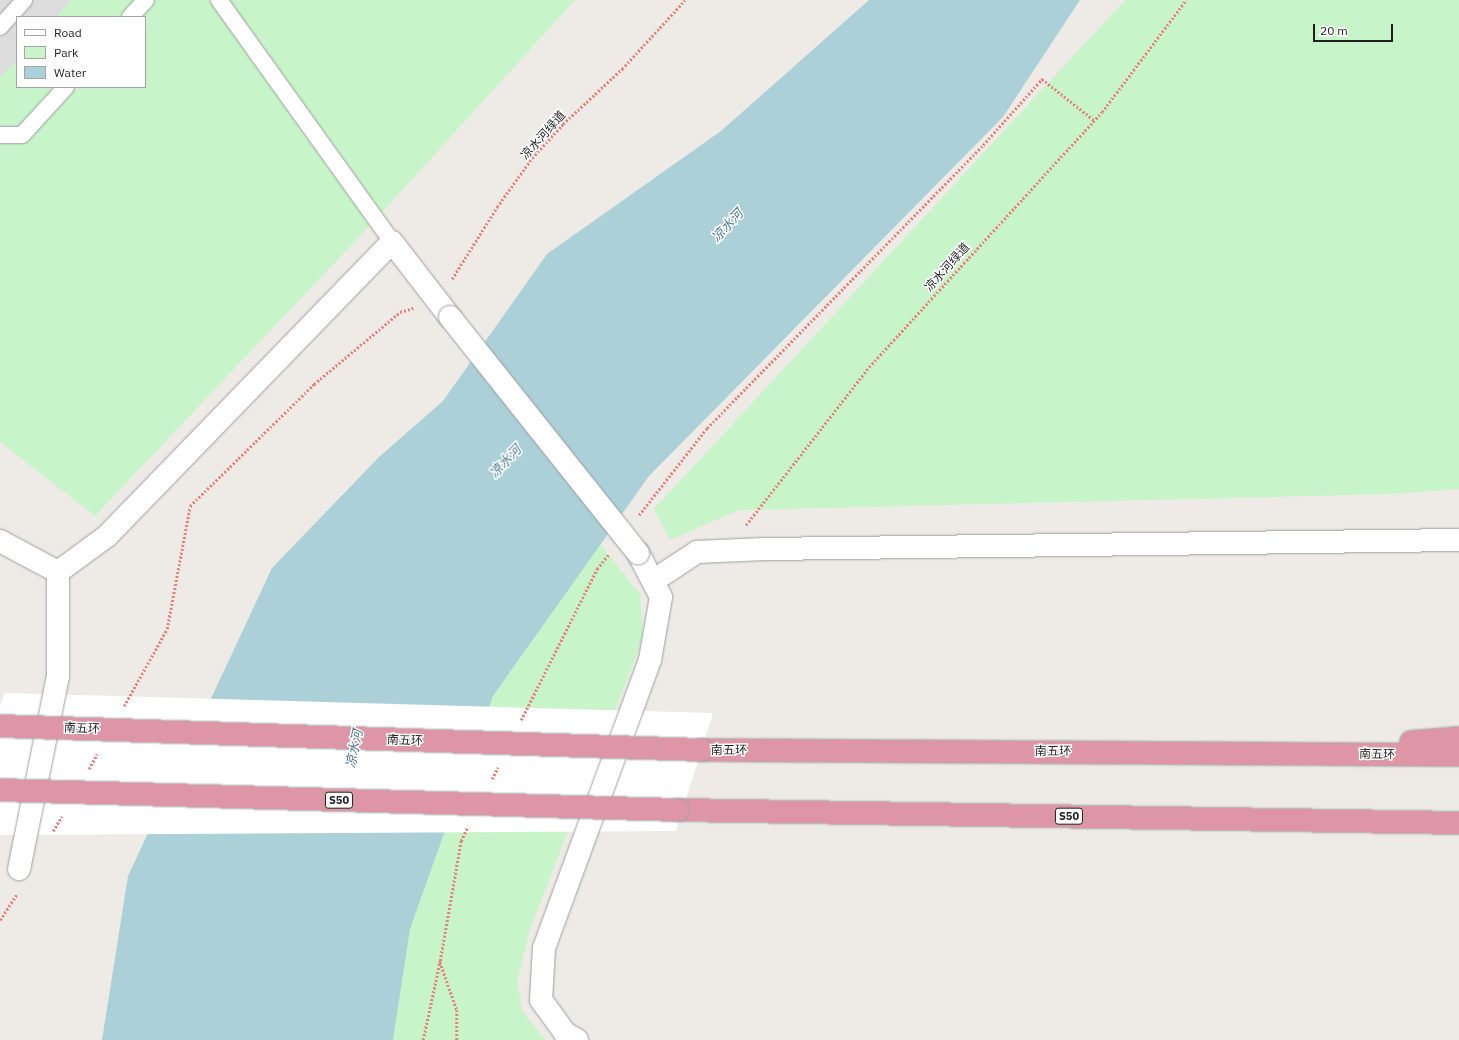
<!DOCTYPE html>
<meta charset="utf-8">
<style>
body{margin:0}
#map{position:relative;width:1459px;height:1040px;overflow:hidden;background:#eeebe6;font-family:"IBM Plex Sans","Noto Sans SC",sans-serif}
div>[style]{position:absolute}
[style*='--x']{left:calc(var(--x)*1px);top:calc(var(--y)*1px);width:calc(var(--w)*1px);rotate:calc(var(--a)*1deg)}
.residential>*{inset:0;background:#dddcdc}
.park>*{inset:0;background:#c7f4c9}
.water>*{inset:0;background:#abd0d7}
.pier>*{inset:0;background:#fff}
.path>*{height:2.5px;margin-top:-1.25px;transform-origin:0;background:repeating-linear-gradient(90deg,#eb807a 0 2px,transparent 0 4px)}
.roads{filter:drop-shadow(0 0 1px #a0a0a0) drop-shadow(0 0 1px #a0a0a0)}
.service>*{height:16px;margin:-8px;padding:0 8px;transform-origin:8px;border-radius:8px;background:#fff}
.minor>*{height:22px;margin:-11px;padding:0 11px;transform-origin:11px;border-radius:11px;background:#fff}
.tertiary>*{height:22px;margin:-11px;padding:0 11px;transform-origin:11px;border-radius:11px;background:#fff}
.motorway>*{height:22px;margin:-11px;padding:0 11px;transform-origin:11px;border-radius:11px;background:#de96a7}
.bridges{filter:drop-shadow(0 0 1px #a0a0a0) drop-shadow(0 0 1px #a0a0a0)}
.minor-bridge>*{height:22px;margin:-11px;padding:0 11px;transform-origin:11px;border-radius:11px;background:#fff}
.motorway-bridge>*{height:22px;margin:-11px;padding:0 11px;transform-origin:11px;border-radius:11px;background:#de96a7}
span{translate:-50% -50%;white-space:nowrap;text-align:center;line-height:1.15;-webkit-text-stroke:3px #fff;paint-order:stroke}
.shield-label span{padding:1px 3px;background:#fff;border:1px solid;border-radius:3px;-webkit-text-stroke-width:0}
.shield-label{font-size:11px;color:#1f1f1f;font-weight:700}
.street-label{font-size:12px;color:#1f1f1f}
.water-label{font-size:13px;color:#4e7696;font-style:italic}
.legend{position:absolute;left:16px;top:16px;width:130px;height:72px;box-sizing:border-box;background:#fff;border:1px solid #a5a5a5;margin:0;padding:5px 7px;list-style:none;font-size:12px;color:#1f1f1f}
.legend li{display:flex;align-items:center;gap:8px;height:20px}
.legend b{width:20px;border:1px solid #a5a5a5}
.scale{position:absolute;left:1313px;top:24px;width:80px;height:18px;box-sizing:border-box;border:2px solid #1f1f1f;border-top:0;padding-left:5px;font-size:12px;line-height:14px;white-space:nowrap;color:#1f1f1f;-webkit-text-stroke:3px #fff;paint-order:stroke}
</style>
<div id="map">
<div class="residential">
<i style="clip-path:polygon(0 0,71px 0,56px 17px,17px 17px,17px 60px,0 78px)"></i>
</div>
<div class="park">
<i style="clip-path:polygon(71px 0,575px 0,376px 219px,95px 516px,0 442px,0 78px,17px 60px,17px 87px,145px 87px,145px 17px,56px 17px)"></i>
<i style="clip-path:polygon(1125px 0,1459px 0,1459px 489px,1389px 494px,739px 510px,670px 540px,654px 509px)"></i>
<i style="clip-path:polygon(600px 544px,640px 594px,643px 638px,530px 929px,517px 982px,522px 1010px,545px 1040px,393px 1040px,410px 929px,493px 696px)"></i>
</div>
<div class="water">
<i style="clip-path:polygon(869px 0,1080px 0,1003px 117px,649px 476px,493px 696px,410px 929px,393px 1040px,102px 1040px,128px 876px,272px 568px,379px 457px,443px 401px,547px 254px,721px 131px)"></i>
</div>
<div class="pier">
<i style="clip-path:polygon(5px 693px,713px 713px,676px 831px,0 835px,0 706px)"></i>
</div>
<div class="path">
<i style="--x:452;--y:279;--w:85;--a:-58"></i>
<i style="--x:497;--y:207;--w:60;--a:-54.5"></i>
<i style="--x:532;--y:158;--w:46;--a:-47.6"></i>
<i style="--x:563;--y:124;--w:81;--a:-43"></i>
<i style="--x:622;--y:69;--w:93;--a:-47.6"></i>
<i style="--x:639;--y:515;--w:110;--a:-52"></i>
<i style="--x:707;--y:428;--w:395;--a:-45.7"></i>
<i style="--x:983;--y:145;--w:89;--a:-48.2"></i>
<i style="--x:1042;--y:79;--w:66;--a:38.3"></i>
<i style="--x:746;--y:525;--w:200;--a:-52.1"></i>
<i style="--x:869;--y:367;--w:345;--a:-47.6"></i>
<i style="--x:1102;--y:112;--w:140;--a:-53.1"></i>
<i style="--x:124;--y:706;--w:88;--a:-60.8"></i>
<i style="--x:167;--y:629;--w:125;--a:-79.4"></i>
<i style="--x:190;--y:506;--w:174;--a:-44.5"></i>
<i style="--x:314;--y:384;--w:112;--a:-39.9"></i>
<i style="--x:400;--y:312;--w:14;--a:-17"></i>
<i style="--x:521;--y:720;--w:169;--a:-63.3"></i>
<i style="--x:597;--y:569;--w:18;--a:-52"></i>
<i style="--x:89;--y:769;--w:17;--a:-62"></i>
<i style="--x:492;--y:779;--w:13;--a:-63"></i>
<i style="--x:53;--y:831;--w:17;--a:-59"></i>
<i style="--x:0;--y:920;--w:31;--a:-57"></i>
<i style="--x:440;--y:962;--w:51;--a:70.5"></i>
<i style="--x:457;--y:1010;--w:30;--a:90"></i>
<i style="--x:423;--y:1040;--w:81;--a:-77.9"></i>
<i style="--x:440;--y:961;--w:122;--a:-80.1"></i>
<i style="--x:461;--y:841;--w:14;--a:-65"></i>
</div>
<div class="roads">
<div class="service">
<i style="--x:219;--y:0;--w:297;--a:54.4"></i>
<i style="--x:130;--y:17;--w:23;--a:-47"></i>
<i style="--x:0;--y:27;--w:36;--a:-48"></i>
<i style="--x:0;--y:135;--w:22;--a:0"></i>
<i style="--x:22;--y:135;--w:65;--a:-47.5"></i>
</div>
<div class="minor">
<i style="--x:58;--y:572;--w:61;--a:-36.3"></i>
<i style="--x:107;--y:536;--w:409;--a:-45.9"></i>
<i style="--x:392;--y:242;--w:95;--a:52.3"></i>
<i style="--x:577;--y:1040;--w:14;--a:-150"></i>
<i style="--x:565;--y:1033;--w:41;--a:-126"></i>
<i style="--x:541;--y:1000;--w:52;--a:-86.7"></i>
<i style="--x:544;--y:948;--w:307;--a:-69.8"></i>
<i style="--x:650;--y:660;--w:64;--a:-80.1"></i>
<i style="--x:661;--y:597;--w:50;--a:-117.6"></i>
</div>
<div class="tertiary">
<i style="--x:0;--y:541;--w:66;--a:28.1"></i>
<i style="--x:58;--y:572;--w:104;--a:90"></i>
<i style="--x:58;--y:676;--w:197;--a:101.4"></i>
<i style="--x:653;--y:581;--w:53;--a:-33.4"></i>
<i style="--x:697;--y:552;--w:67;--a:-2.6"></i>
<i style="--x:764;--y:549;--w:695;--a:-0.74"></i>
</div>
<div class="motorway">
<i style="--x:1411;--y:742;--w:48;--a:-4.8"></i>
<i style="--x:702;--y:750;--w:757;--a:0.38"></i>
<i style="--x:678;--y:810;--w:781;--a:0.95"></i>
</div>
</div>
<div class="bridges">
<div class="minor-bridge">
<i style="--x:450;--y:317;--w:302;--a:51.5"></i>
</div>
<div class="motorway-bridge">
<i style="--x:0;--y:726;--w:702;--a:1.96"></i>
<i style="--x:0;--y:790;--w:678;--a:1.69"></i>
</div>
</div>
<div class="shield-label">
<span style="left:339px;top:800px">S50</span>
<span style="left:1069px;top:816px">S50</span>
</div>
<div class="street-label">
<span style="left:543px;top:135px;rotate:-48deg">凉水河绿道</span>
<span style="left:947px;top:267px;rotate:-48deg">凉水河绿道</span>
<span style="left:82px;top:728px;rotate:2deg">南五环</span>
<span style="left:405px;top:740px;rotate:2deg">南五环</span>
<span style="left:729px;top:750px">南五环</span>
<span style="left:1053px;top:751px">南五环</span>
<span style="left:1377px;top:754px;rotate:1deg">南五环</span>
</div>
<div class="water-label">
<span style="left:728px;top:226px;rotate:-47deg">凉水河</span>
<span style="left:506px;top:462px;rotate:-47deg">凉水河</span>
<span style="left:355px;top:749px;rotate:-78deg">凉水河</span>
</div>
<ul class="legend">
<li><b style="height:5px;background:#fff"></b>Road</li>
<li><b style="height:11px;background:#c7f4c9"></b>Park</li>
<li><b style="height:11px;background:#abd0d7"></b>Water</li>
</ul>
<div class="scale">20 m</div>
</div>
